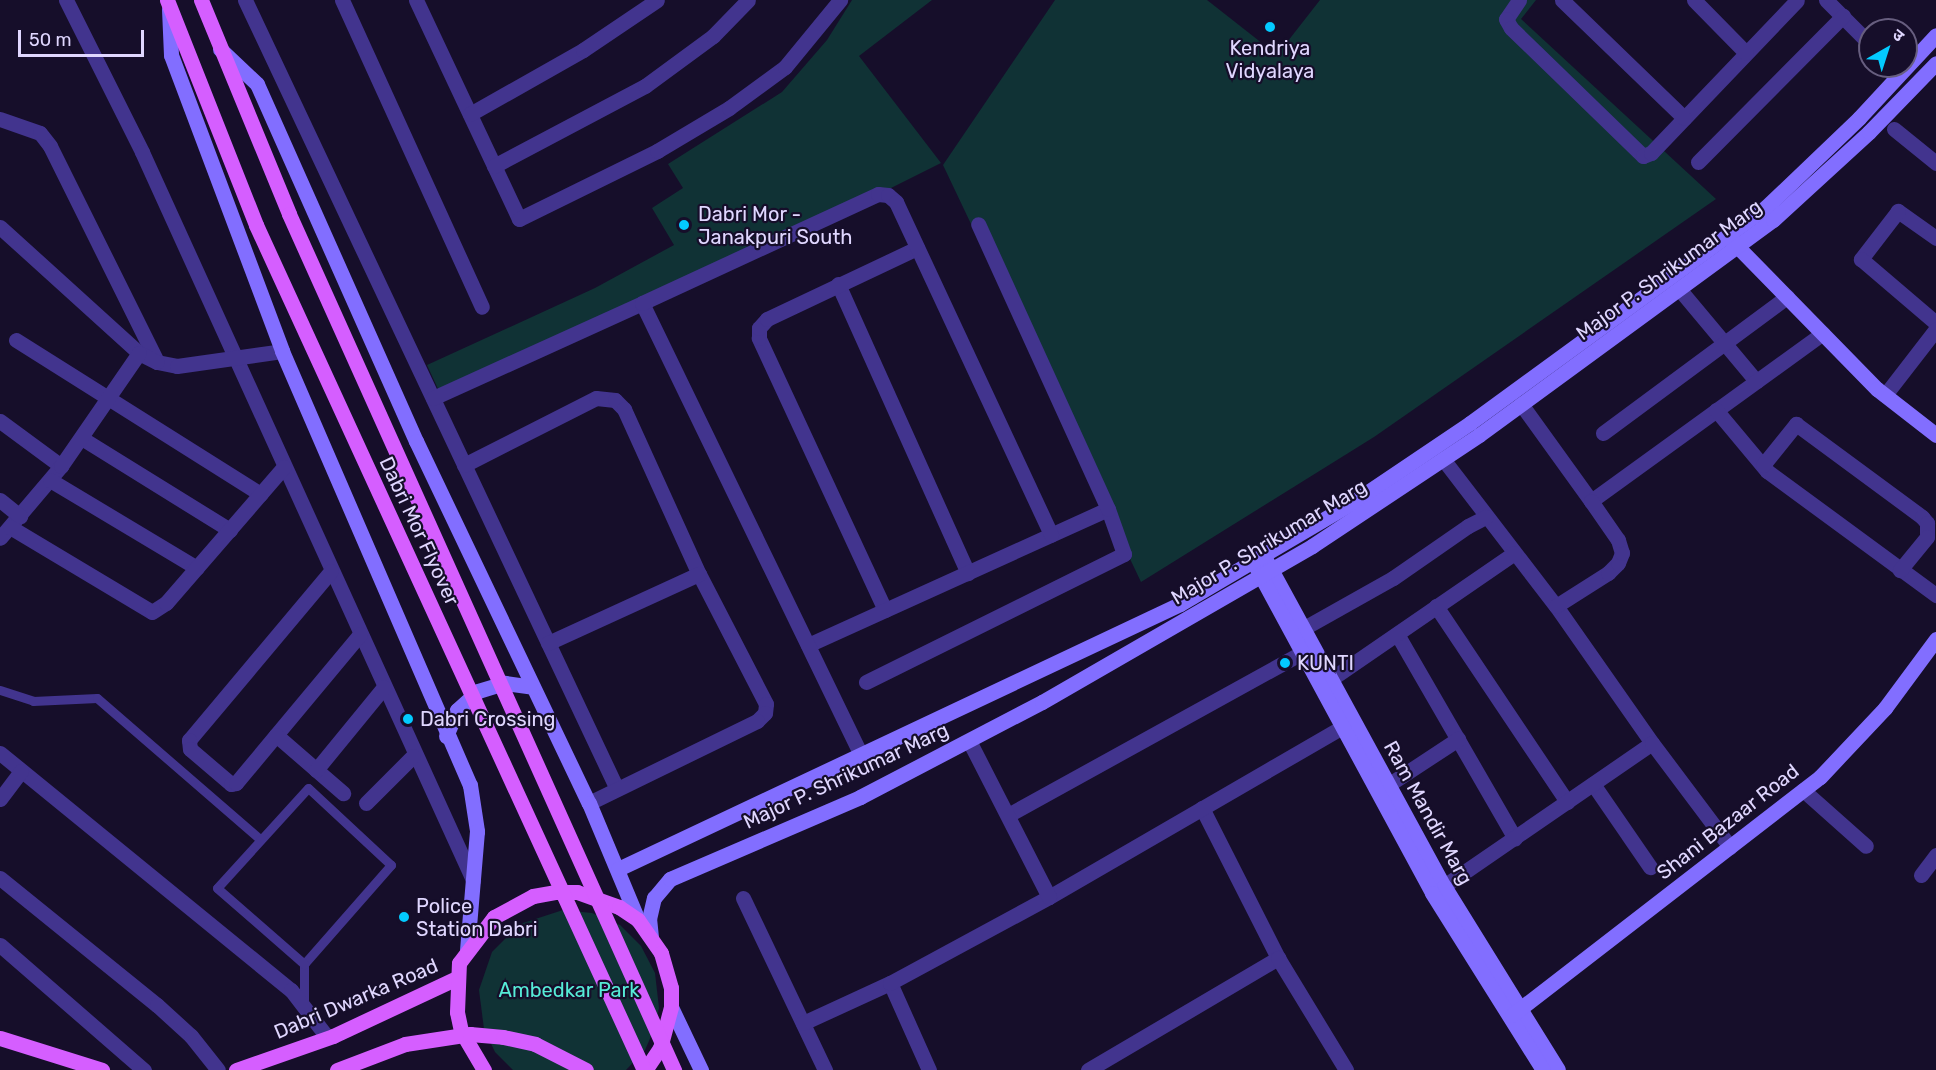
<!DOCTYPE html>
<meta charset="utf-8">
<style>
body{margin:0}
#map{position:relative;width:1936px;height:1070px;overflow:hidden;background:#160e2a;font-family:Rubik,"Noto Sans Devanagari",sans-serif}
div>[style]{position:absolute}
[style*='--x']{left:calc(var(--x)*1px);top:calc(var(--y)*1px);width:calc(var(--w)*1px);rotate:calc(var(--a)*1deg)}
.green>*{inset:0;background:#103235}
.lane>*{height:9px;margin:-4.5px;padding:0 4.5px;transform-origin:4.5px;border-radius:4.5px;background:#42348e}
.street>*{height:15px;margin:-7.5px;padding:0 7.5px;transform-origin:7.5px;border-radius:7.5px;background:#42348e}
.secondary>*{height:15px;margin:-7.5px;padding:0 7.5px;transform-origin:7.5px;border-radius:7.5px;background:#826eff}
.primary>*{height:15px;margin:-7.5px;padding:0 7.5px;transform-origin:7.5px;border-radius:7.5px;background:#d55eff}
.primary-bridge>*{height:15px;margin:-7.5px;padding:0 7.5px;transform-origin:7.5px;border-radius:7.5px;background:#d55eff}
.dots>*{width:16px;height:16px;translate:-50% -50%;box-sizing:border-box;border:3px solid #160e2a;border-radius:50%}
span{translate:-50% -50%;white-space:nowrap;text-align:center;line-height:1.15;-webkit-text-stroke:4.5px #160e2a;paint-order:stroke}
.poi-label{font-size:20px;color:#e0d7ff}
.left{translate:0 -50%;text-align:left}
.street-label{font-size:20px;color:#e0d7ff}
.park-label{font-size:20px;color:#56ebd7}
.north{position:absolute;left:1858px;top:18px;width:60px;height:60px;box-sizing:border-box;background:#160e2a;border:2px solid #675e7f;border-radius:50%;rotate:39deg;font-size:16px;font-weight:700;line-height:24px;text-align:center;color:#e0d7ff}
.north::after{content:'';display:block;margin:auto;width:21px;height:27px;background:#03caff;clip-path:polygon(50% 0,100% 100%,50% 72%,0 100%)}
.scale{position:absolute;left:18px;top:30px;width:126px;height:27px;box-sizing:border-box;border:3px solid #e0d7ff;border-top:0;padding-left:8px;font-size:18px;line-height:21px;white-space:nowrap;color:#e0d7ff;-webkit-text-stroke:4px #160e2a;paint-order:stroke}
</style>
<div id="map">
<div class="green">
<i style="clip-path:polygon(852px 0,932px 0,859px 56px,941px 163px,851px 208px,439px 391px,427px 365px,595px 288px,674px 245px,652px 208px,683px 188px,668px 164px,782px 92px,827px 40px)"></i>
<i style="clip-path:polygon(1055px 0,1207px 0,1277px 55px,1320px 0,1536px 0,1521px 19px,1716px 199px,1374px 437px,1141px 582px,943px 165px)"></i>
<i style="clip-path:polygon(563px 910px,592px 913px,620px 925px,641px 946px,655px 973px,659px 1008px,655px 1027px,645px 1050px,626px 1070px,513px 1070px,495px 1052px,484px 1029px,479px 990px,492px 952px,520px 924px)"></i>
</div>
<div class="lane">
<i style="--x:0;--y:690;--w:35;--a:18"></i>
<i style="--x:33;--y:701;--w:64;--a:-2.7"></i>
<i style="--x:97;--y:698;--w:216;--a:40.9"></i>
<i style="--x:304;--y:1005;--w:41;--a:-90"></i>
<i style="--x:304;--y:964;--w:132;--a:-48.7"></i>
<i style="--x:391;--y:865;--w:113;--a:-137.1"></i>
<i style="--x:308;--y:788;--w:135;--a:132.3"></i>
<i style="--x:217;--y:888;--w:116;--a:41.1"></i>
</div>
<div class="street">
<i style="--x:66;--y:0;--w:170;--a:63.4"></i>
<i style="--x:142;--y:152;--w:800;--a:65.55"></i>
<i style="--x:245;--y:0;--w:872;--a:64.76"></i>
<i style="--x:342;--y:0;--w:337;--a:65.5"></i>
<i style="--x:416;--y:0;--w:242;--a:64.8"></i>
<i style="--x:519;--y:219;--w:154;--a:-26.2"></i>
<i style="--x:657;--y:151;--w:84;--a:-30.8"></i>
<i style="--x:729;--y:108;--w:69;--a:-36.2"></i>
<i style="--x:785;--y:67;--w:87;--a:-50.6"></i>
<i style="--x:1519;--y:0;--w:23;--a:124"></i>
<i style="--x:1506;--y:19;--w:10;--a:61"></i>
<i style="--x:1511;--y:28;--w:184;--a:44.1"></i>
<i style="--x:1643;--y:156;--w:9;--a:-21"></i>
<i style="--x:1651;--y:153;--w:211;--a:-46.3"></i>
<i style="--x:1562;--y:0;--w:170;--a:44"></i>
<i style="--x:1694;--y:0;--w:74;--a:45.5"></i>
<i style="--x:1826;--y:0;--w:62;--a:45"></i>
<i style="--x:470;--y:114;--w:130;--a:-29.5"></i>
<i style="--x:583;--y:50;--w:89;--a:-34"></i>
<i style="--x:0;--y:119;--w:42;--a:19.3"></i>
<i style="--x:40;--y:133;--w:16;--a:52"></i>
<i style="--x:50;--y:146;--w:241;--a:63.6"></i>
<i style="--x:157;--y:362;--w:20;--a:11"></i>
<i style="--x:177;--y:366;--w:106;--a:-8.1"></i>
<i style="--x:1894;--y:129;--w:54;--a:39"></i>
<i style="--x:1698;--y:162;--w:206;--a:-45.2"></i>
<i style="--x:494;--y:166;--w:171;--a:-27.9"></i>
<i style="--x:645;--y:86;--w:84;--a:-36.3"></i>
<i style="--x:713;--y:36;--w:50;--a:-45.8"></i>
<i style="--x:0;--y:227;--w:188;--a:42.2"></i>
<i style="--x:139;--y:353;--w:20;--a:27"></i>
<i style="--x:1936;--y:238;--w:47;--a:-144.6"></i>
<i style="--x:1898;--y:211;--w:61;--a:127.6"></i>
<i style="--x:1861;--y:259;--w:99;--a:40.5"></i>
<i style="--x:838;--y:284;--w:317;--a:65.8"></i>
<i style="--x:1680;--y:290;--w:119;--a:50.1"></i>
<i style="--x:16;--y:340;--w:289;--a:32.2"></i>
<i style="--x:1885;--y:395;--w:83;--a:-52.3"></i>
<i style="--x:433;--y:398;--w:230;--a:-24.4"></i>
<i style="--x:1521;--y:404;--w:120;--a:54.2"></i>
<i style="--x:1591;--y:501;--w:286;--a:-35.9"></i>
<i style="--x:1716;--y:410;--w:80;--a:50.1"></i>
<i style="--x:1767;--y:471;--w:210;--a:36.3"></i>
<i style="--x:0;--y:421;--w:76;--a:36.4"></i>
<i style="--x:61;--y:466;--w:94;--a:130.3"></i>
<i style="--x:1603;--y:433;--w:229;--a:-36.5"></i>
<i style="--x:83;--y:439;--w:173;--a:31.8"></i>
<i style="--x:1443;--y:459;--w:185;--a:52.5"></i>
<i style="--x:1556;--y:606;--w:167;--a:55"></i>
<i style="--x:464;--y:465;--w:148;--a:-26.9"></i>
<i style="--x:596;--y:398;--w:19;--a:6"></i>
<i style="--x:615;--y:400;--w:13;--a:45"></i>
<i style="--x:624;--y:409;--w:181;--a:65.6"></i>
<i style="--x:699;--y:574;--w:146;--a:62.7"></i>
<i style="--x:766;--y:704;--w:9;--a:96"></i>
<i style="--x:765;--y:713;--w:11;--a:135"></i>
<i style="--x:757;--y:721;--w:187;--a:154"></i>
<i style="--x:1763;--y:465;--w:53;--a:-51.2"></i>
<i style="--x:1796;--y:424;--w:157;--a:36.4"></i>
<i style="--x:1922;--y:517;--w:8;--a:50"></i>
<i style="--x:1927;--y:523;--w:14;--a:90"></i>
<i style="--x:1927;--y:537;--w:43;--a:129.3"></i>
<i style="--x:61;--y:466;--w:137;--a:-55.4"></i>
<i style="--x:50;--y:480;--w:171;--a:30.9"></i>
<i style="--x:0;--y:500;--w:26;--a:39"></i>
<i style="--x:10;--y:527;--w:165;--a:30.9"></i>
<i style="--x:152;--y:612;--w:17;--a:-33"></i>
<i style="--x:166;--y:603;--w:180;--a:-49.1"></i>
<i style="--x:331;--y:571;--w:221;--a:130"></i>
<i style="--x:189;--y:740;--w:9;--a:84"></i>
<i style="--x:190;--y:749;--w:54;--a:40.5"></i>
<i style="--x:231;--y:784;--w:5;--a:-11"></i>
<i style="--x:236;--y:783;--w:194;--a:-50.2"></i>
<i style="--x:1436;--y:606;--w:236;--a:56.2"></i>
<i style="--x:1556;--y:606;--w:62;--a:-32.4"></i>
<i style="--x:1608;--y:573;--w:14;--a:-45"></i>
<i style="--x:1618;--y:563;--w:11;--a:-68"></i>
<i style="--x:1622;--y:553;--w:14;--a:-107"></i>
<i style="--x:1618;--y:540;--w:47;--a:-124.7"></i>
<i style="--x:885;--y:610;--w:300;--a:-114.9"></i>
<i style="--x:759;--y:338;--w:10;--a:-90"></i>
<i style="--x:759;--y:328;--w:12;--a:-48"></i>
<i style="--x:767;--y:319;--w:166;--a:-25.3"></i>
<i style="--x:1304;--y:628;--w:102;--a:-29.3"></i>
<i style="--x:1393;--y:578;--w:91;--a:-34.7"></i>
<i style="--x:1468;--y:526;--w:20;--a:-27"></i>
<i style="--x:1397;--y:634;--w:236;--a:60"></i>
<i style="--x:548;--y:643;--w:166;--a:-24.6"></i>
<i style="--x:808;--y:645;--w:329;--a:-24.4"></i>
<i style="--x:1331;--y:679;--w:222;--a:-34.5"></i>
<i style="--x:866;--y:682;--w:288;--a:-26.4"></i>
<i style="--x:1124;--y:554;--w:48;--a:-109.6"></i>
<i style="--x:1108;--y:509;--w:313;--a:-114.5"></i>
<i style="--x:276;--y:735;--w:89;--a:40.9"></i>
<i style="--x:0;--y:753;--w:375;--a:39.2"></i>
<i style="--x:291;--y:990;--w:59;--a:52.5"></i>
<i style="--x:861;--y:755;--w:502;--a:-115.85"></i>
<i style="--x:642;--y:303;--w:260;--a:-24.8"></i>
<i style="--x:878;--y:194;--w:10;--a:6"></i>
<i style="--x:888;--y:195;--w:11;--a:41"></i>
<i style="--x:896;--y:202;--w:367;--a:65"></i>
<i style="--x:316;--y:770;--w:107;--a:-50.7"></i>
<i style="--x:1593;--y:784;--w:101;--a:55.5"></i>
<i style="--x:1388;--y:785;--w:84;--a:-33.3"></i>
<i style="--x:1803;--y:790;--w:84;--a:41.6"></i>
<i style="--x:0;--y:799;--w:35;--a:-53"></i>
<i style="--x:366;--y:803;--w:66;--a:-45"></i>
<i style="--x:1202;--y:808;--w:168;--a:63.1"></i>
<i style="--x:1008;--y:815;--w:336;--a:-28.9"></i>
<i style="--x:1921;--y:875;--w:25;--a:-53"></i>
<i style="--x:0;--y:878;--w:202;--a:39"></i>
<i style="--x:157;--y:1005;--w:46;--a:42.4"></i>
<i style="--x:191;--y:1036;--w:43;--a:51.5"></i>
<i style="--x:1444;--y:886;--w:252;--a:-34.5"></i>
<i style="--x:1652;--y:743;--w:130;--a:53.1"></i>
<i style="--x:1049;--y:897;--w:339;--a:-30.1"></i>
<i style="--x:743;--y:898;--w:191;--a:64.5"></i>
<i style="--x:0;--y:945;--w:191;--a:41"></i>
<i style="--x:803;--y:1023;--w:96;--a:-24.7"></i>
<i style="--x:929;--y:1070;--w:95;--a:-114.1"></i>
<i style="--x:890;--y:983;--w:181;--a:-28.4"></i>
<i style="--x:1049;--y:897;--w:175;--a:-117.1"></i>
<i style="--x:1088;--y:1070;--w:221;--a:-30.5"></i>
<i style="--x:1278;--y:958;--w:131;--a:58.7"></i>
</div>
<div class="secondary">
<i style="--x:169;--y:9;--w:46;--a:87.5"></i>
<i style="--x:171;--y:55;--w:316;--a:69.4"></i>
<i style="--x:282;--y:351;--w:473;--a:66.6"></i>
<i style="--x:470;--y:785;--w:47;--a:81.3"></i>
<i style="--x:477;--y:831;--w:119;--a:94.8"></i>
<i style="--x:220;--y:49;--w:51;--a:43.4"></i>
<i style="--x:257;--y:84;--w:391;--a:66"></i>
<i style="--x:416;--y:441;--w:401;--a:64.5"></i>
<i style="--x:589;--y:803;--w:127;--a:67.3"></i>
<i style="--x:1732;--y:241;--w:207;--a:45.6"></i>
<i style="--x:1877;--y:389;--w:75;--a:37.9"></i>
<i style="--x:1266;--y:560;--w:371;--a:61.4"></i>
<i style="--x:1444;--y:886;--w:216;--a:58.2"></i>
<i style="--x:1256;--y:567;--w:370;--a:61.6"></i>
<i style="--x:1432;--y:893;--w:209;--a:57.9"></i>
<i style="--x:446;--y:736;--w:28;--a:-67"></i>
<i style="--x:457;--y:710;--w:28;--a:-42"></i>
<i style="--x:478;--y:691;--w:28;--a:-17"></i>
<i style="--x:505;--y:683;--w:28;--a:8"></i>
<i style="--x:618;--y:869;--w:621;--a:-25.25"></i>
<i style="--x:1180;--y:604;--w:201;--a:-30.5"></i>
<i style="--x:1353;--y:502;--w:141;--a:-34"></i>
<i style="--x:1470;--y:423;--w:366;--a:-36.1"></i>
<i style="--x:1766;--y:207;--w:129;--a:-43.7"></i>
<i style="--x:1859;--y:118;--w:113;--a:-47.1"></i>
<i style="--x:651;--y:937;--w:18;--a:-96"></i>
<i style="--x:649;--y:919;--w:22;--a:-77"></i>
<i style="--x:654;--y:898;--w:25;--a:-50"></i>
<i style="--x:670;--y:879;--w:207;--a:-23.3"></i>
<i style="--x:860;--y:797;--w:205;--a:-27.6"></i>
<i style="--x:1042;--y:702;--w:312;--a:-30"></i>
<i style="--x:1312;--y:546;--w:201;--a:-33.6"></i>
<i style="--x:1479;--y:435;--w:364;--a:-36.2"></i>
<i style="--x:1773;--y:220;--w:130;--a:-42.5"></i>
<i style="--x:1869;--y:132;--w:96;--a:-45.8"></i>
<i style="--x:671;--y:1007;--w:70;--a:64.5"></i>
<i style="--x:1512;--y:1015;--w:389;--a:-37.7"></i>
<i style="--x:1820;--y:777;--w:95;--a:-46.7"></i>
<i style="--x:1885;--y:708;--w:86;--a:-53.5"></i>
</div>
<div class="primary">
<i style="--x:167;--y:0;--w:242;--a:68.4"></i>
<i style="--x:201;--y:0;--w:231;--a:67.6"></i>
<i style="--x:0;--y:1038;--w:107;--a:17.4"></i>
<i style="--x:236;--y:1070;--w:103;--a:-19.3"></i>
<i style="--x:333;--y:1036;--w:137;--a:-25.1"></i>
<i style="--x:337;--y:1070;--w:73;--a:-20.9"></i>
<i style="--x:484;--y:1070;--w:45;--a:-120.5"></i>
<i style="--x:461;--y:1031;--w:19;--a:-102"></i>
<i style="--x:457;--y:1012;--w:49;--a:-87.7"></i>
<i style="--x:459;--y:963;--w:58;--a:-52.7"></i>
<i style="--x:494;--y:917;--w:44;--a:-28.3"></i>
<i style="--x:533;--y:896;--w:22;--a:-10"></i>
<i style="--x:555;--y:892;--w:22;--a:0"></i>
<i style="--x:577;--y:892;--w:45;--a:19.7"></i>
<i style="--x:619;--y:907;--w:23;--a:34"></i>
<i style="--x:638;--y:920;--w:40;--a:55.1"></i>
<i style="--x:661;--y:953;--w:36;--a:74"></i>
<i style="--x:671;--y:988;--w:19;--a:90"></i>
<i style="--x:671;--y:1007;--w:42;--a:105"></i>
<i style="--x:660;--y:1048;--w:27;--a:124"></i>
</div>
<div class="primary-bridge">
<i style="--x:289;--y:214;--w:939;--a:65.78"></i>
<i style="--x:256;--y:225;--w:930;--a:65.34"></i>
<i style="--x:405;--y:1044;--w:66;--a:-8.7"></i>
<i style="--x:470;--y:1034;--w:33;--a:5"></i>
<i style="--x:503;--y:1037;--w:33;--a:12"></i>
<i style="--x:535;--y:1044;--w:57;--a:27"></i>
</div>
<div class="dots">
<i style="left:1270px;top:27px;background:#03caff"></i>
<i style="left:684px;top:225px;background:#03caff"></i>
<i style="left:1285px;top:663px;background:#03caff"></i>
<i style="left:408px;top:719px;background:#03caff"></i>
<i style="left:404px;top:917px;background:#03caff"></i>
</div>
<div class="poi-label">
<span style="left:1270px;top:60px">Kendriya<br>Vidyalaya</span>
<span class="left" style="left:698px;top:226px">Dabri Mor -<br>Janakpuri South</span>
<span class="left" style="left:1297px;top:663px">KUNTI</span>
<span class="left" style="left:420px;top:719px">Dabri Crossing</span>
<span class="left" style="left:416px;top:918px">Police<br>Station Dabri</span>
</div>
<div class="street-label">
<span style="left:1669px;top:270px;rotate:-36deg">Major P. Shrikumar Marg</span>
<span style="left:419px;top:531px;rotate:65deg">Dabri Mor Flyover</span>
<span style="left:1269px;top:542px;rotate:-31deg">Major P. Shrikumar Marg</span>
<span style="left:846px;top:776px;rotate:-25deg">Major P. Shrikumar Marg</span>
<span style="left:1428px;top:813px;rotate:61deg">Ram Mandir Marg</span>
<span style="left:1728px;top:822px;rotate:-38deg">Shani Bazaar Road</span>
<span style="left:356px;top:999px;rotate:-23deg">Dabri Dwarka Road</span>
</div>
<div class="park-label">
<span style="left:569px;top:990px">Ambedkar Park</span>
</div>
<div class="north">उ</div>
<div class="scale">50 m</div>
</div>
